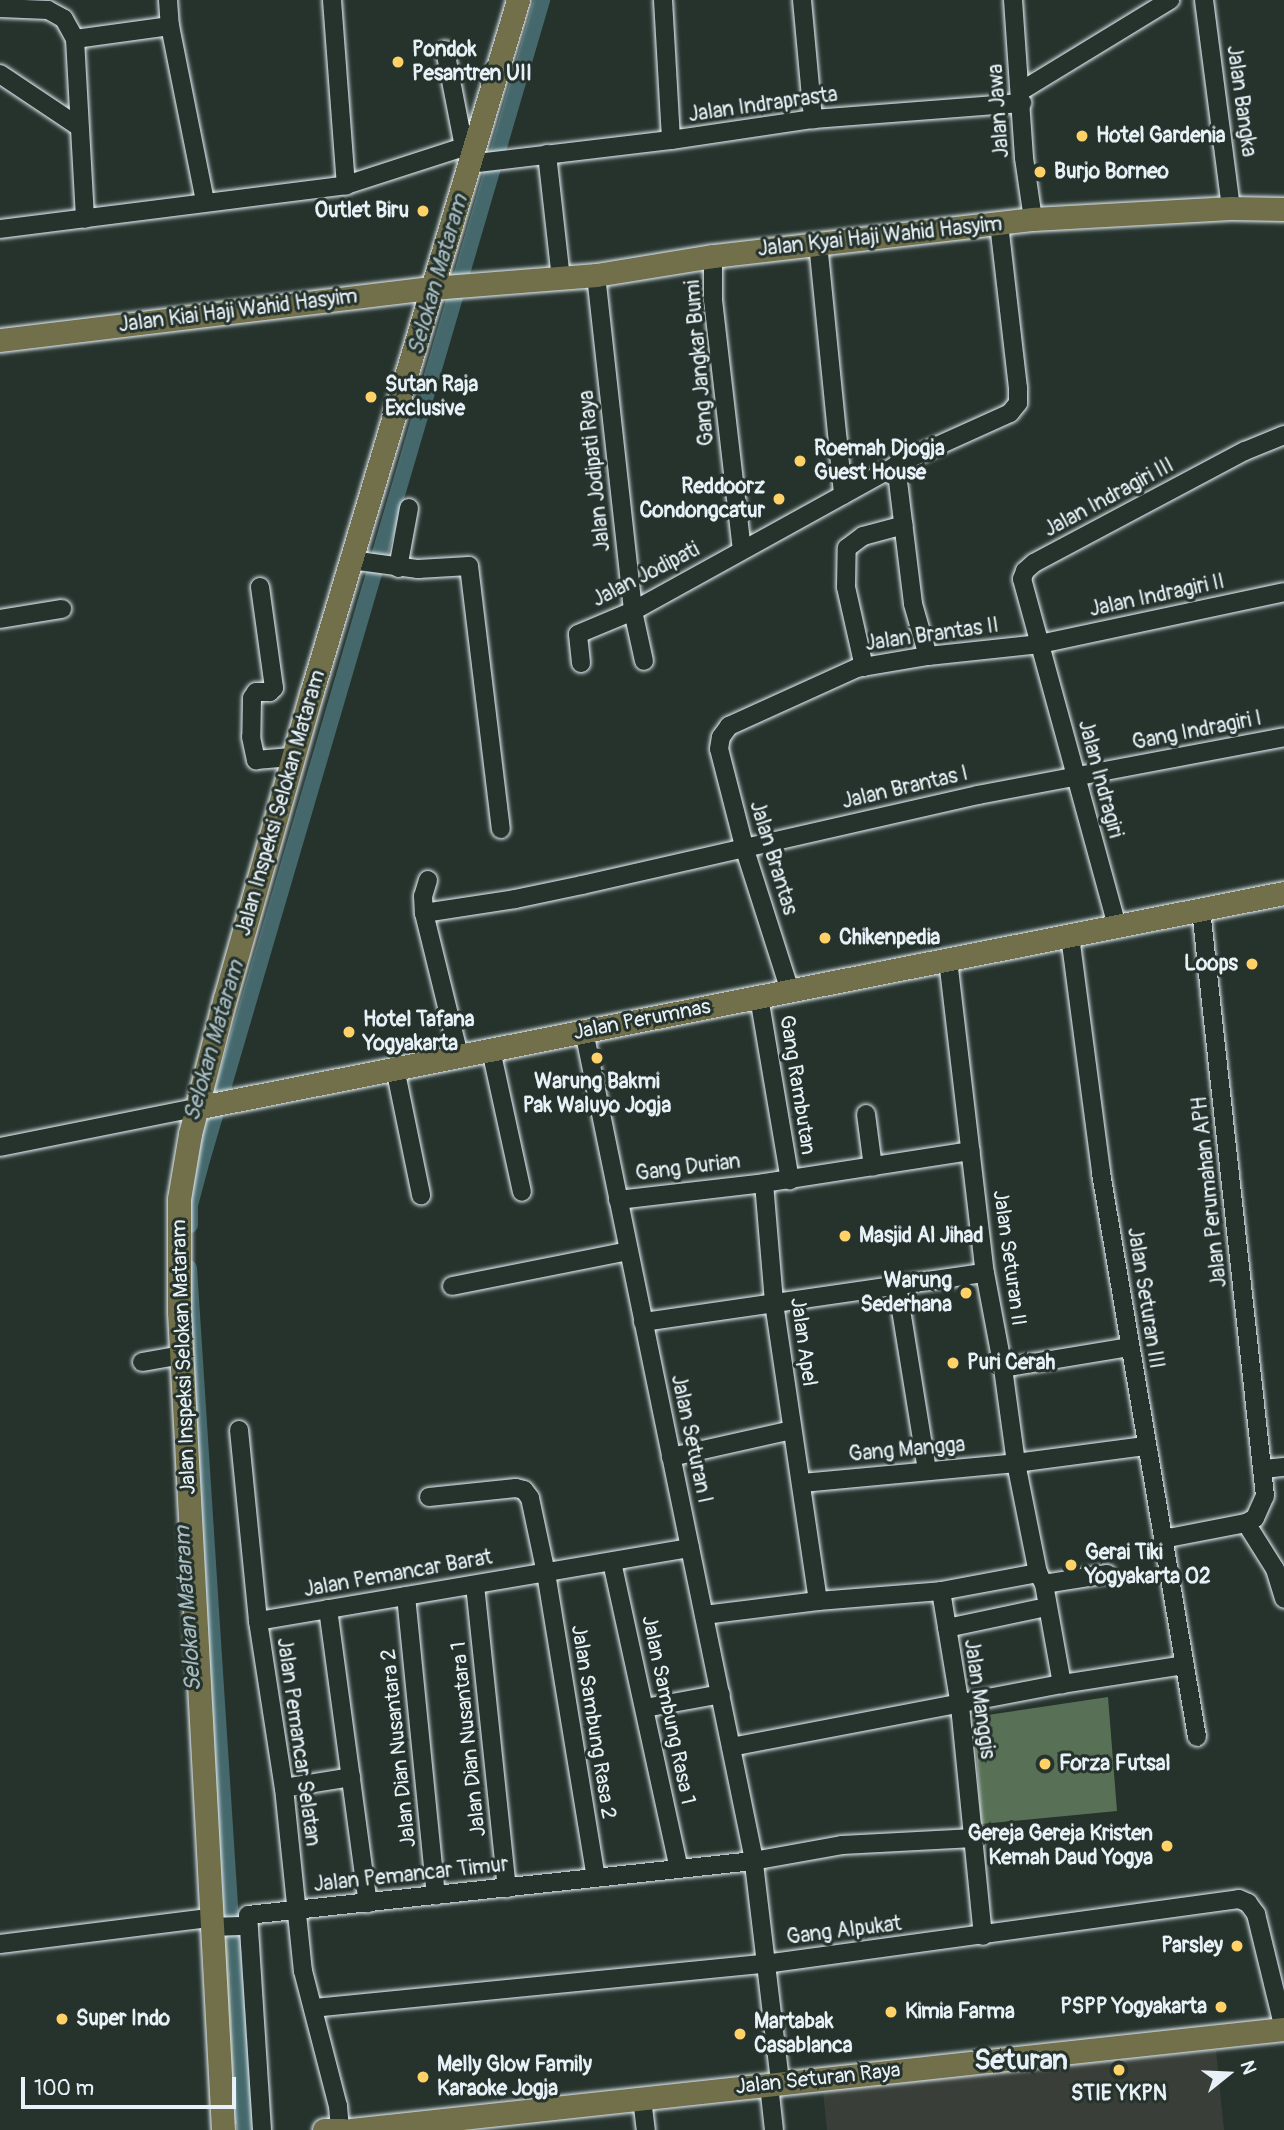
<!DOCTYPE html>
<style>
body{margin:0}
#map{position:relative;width:1284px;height:2130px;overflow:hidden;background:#26332d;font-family:Pangolin,sans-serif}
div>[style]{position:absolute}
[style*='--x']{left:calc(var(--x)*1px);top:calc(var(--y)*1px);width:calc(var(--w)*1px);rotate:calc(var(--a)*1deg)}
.built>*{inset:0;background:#393f38}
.green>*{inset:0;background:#587156}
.water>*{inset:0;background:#44686b}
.canal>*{height:16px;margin:-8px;padding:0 8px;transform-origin:8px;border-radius:8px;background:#44686b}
.roads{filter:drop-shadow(0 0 2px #e8f1f8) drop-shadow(0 0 2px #e8f1f8)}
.minor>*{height:18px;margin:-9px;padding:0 9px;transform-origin:9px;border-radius:9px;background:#26332d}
.major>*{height:23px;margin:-11.5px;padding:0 11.5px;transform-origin:11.5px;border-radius:11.5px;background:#71704a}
.dots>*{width:19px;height:19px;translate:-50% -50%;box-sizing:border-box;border:4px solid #26332d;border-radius:50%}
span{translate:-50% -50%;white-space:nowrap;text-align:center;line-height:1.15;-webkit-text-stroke:6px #26332d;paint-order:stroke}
.poi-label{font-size:21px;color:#e8f1f8;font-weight:700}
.left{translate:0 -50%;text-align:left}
.right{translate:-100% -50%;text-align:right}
.street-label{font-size:21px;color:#e8f1f8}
.water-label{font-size:23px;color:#a6bac0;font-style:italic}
.district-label{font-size:28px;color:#e8f1f8;font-weight:700}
.north{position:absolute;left:1193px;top:2039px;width:70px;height:70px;-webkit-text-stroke:5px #26332d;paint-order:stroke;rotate:72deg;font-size:19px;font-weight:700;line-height:28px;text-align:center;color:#e8f1f8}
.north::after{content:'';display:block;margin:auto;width:24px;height:32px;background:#e8f1f8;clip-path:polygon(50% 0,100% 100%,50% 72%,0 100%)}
.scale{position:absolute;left:21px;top:2077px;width:215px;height:32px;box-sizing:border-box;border:4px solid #e8f1f8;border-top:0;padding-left:9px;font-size:21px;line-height:24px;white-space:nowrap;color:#e8f1f8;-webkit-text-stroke:5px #26332d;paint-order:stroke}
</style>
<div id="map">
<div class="built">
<i style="clip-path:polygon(1216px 2050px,1224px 2130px,827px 2130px,823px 2091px)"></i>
</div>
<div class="green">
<i style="clip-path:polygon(1108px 1697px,1117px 1811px,981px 1824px,974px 1717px)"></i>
<i style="clip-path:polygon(228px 1933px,237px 2124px,230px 2125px,219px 1934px)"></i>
</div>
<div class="water">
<i style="clip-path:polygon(228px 1933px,241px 1933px,253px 2123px,237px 2124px)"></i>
</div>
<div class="canal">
<i style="--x:190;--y:1225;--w:20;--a:-90"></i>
<i style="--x:190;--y:1205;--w:47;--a:-75.1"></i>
<i style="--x:202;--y:1160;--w:1209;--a:-73.66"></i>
<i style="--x:189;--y:1268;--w:670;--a:86.32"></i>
<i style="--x:243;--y:2103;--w:27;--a:86"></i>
</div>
<div class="roads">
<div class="minor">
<i style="--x:168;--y:0;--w:26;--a:86"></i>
<i style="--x:170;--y:26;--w:178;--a:78.7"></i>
<i style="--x:332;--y:0;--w:186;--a:85.7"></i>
<i style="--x:663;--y:0;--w:140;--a:86.7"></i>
<i style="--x:802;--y:0;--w:120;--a:84.7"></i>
<i style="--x:1013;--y:0;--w:158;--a:86"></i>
<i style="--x:1024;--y:158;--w:62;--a:81.6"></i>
<i style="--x:1204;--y:0;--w:210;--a:82.6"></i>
<i style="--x:0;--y:8;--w:48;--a:2.4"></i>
<i style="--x:48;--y:10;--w:18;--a:29"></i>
<i style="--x:64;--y:19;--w:23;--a:61"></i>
<i style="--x:75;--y:39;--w:180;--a:86.8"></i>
<i style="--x:75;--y:39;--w:96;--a:-7.8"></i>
<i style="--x:445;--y:50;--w:99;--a:78.9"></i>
<i style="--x:0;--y:74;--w:94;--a:33.7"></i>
<i style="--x:1021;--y:91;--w:175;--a:-31.4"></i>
<i style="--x:547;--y:154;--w:125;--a:83.6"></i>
<i style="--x:469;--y:164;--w:203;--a:-6.8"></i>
<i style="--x:671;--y:140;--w:144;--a:-8.4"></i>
<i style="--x:813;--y:119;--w:210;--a:-4.4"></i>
<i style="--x:0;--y:229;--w:349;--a:-7.2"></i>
<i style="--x:346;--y:185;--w:124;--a:-17.9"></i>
<i style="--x:464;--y:147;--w:10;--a:6"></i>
<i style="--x:818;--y:243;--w:253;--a:84.3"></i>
<i style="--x:713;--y:256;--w:44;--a:90"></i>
<i style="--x:713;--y:300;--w:252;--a:83.4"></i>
<i style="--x:596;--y:275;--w:338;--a:83.7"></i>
<i style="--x:633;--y:611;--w:51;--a:77.6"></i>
<i style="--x:896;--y:465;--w:140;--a:83"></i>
<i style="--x:913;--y:604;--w:54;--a:73.9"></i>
<i style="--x:351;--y:560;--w:68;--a:7.7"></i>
<i style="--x:418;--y:569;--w:51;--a:-3.4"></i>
<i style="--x:469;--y:566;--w:265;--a:83.1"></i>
<i style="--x:398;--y:568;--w:61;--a:-79.6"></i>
<i style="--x:260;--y:587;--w:102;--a:82.1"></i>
<i style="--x:274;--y:688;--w:6;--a:135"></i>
<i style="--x:270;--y:692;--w:14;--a:180"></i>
<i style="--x:256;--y:692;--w:7;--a:124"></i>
<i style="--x:252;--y:698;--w:39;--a:91"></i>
<i style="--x:251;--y:737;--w:24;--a:78"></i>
<i style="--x:256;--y:760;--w:38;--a:-5"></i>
<i style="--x:0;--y:619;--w:63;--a:-9.2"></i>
<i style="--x:581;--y:663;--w:29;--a:-96"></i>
<i style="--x:578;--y:634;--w:60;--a:-22.7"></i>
<i style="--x:633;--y:611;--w:312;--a:-28.9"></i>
<i style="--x:906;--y:460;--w:114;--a:-24.3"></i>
<i style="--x:1010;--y:413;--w:13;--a:-51"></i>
<i style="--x:1018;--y:403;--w:15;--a:-90"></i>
<i style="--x:1018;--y:388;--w:166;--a:-96.6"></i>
<i style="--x:864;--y:667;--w:82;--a:-102.7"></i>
<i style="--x:846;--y:587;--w:39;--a:-89"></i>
<i style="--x:847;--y:548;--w:20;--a:-37"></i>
<i style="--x:863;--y:536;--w:42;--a:-15"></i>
<i style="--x:428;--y:880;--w:17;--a:107"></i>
<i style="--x:423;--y:896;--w:17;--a:87"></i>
<i style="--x:424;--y:913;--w:147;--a:76.2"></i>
<i style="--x:424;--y:913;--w:92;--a:-8.7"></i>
<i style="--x:515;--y:899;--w:68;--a:-11.8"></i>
<i style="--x:582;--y:885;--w:406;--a:-12.8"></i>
<i style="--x:978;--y:795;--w:311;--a:-10.7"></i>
<i style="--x:1117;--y:926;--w:360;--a:-105.3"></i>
<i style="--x:1022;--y:579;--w:9;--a:-69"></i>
<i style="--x:1025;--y:571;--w:12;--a:-42"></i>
<i style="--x:1034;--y:563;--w:239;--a:-28"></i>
<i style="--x:1245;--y:451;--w:42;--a:-22.3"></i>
<i style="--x:1070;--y:936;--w:239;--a:82.5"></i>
<i style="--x:1101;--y:1173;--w:572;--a:80.34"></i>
<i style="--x:948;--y:960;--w:315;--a:83.3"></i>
<i style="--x:985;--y:1273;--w:97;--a:79.3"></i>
<i style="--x:1003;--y:1368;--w:96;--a:82.2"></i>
<i style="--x:1016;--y:1463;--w:112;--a:78.7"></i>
<i style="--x:1038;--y:1573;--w:13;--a:61"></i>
<i style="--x:1044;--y:1584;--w:102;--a:79.8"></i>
<i style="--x:790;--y:991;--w:148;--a:-107.7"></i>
<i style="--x:745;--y:850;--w:104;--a:-104.4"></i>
<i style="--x:719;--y:749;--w:12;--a:-81"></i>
<i style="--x:721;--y:737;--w:14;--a:-54"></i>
<i style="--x:729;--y:726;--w:141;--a:-24.4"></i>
<i style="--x:857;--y:668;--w:72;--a:-9.6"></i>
<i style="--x:928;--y:656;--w:113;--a:-6.1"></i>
<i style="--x:1040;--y:644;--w:249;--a:-12"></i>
<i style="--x:759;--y:997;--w:186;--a:80.4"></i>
<i style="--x:584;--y:1031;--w:841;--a:78.41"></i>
<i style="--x:753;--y:1855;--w:230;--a:83.2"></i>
<i style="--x:491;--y:1050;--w:145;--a:77.7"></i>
<i style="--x:395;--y:1068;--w:130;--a:78.4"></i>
<i style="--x:866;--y:1114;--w:53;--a:82.5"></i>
<i style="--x:0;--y:1147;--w:200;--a:-11.3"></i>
<i style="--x:618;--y:1200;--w:147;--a:-6.6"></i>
<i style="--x:897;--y:1285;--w:187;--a:80.8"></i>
<i style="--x:452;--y:1286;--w:180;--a:-11.2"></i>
<i style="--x:643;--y:1322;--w:345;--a:-8.2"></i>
<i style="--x:142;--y:1362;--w:41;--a:-9.9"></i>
<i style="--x:1003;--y:1368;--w:129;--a:-9.4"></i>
<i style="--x:239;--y:1430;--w:192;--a:84.3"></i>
<i style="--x:258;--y:1621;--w:169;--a:81.2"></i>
<i style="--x:284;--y:1788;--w:184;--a:84.1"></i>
<i style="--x:303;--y:1971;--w:139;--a:75.5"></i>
<i style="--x:338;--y:2106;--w:24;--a:85"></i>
<i style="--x:671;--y:1457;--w:124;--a:-12.6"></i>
<i style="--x:1264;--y:1469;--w:20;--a:-6"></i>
<i style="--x:802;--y:1483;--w:215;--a:-5.3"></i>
<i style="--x:1016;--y:1463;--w:130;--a:-7.5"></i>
<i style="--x:429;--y:1497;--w:87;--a:-5.9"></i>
<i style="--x:516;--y:1488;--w:8;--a:14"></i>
<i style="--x:524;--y:1490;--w:10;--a:53"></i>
<i style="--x:530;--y:1498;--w:77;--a:78"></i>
<i style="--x:546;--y:1573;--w:309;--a:80.7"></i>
<i style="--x:1246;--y:1523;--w:54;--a:57.8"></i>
<i style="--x:1275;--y:1569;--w:31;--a:73"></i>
<i style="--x:1163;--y:1539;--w:85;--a:-10.9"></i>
<i style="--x:1246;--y:1523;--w:10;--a:-29"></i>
<i style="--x:1255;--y:1518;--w:24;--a:-66"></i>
<i style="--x:1265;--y:1496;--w:589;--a:-96.23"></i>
<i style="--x:612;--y:1562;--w:314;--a:77.7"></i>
<i style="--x:1044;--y:1584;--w:64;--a:-9"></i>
<i style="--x:475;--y:1585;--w:305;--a:84"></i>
<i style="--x:941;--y:1591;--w:117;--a:80.6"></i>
<i style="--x:960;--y:1706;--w:231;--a:84.3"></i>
<i style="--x:406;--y:1596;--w:301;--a:84.3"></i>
<i style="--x:818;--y:1601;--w:123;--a:-4.6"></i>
<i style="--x:941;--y:1591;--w:99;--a:-10.5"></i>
<i style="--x:328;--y:1609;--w:297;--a:82.3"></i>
<i style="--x:704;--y:1615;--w:115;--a:-7"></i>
<i style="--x:818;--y:1601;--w:302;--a:-98.4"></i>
<i style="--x:774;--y:1302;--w:119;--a:-94.8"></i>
<i style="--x:764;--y:1183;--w:209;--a:-8.8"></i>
<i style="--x:258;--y:1621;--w:438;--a:-9.6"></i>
<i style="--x:947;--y:1628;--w:92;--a:-11.9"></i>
<i style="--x:645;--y:1708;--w:77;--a:-10.4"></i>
<i style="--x:731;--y:1747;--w:337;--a:-10.8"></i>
<i style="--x:1062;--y:1684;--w:124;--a:-8.8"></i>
<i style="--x:284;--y:1788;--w:68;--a:-9.3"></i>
<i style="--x:211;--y:1927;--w:37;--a:-2"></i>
<i style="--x:0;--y:1944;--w:212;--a:-7.1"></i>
<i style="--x:313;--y:2008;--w:454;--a:-5.6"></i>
<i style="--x:765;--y:1964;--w:478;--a:-7.8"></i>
<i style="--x:1239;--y:1899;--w:10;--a:24"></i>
<i style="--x:1248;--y:1903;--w:14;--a:54"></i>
<i style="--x:1256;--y:1914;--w:118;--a:76.3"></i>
<i style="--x:769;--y:2085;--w:45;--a:83.7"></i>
<i style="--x:642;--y:2099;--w:31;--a:83"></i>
<i style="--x:262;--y:2130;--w:215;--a:-93.7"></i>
<i style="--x:248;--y:1915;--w:508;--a:-6.1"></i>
<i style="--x:753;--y:1861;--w:90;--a:-10.2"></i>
<i style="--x:842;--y:1845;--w:132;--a:-3"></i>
</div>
<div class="major">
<i style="--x:0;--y:340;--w:435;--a:-6.9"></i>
<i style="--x:432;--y:288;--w:165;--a:-4.5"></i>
<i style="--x:596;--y:275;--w:119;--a:-9.2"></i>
<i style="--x:713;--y:256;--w:322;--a:-6.6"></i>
<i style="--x:1033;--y:219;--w:198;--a:-3.2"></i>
<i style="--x:1231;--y:208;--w:53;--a:1.1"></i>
<i style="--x:196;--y:1108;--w:1109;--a:-11.18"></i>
<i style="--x:223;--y:2130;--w:820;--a:-93.08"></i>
<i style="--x:179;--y:1311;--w:112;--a:-90"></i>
<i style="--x:179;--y:1199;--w:66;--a:-80.4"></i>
<i style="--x:190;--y:1134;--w:140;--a:-75.6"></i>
<i style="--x:225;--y:998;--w:319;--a:-74.2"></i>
<i style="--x:312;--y:691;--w:721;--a:-73.4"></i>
<i style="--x:324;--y:2130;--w:19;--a:0"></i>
<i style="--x:351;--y:2130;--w:938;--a:-6.18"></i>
</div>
</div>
<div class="dots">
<i style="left:398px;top:62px;background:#ffd166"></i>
<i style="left:1082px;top:136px;background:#ffd166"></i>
<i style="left:1040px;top:172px;background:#ffd166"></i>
<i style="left:423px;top:211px;background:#ffd166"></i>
<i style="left:371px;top:397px;background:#ffd166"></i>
<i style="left:800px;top:461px;background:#ffd166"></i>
<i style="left:779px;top:499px;background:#ffd166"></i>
<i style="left:825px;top:938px;background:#ffd166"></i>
<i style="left:1252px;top:964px;background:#ffd166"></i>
<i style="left:349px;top:1032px;background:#ffd166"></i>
<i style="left:597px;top:1058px;background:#ffd166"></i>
<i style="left:845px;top:1236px;background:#ffd166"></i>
<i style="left:966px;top:1293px;background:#ffd166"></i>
<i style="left:953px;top:1363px;background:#ffd166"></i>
<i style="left:1071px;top:1565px;background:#ffd166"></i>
<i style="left:1045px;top:1764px;background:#ffd166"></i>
<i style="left:1167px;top:1846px;background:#ffd166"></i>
<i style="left:1237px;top:1946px;background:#ffd166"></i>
<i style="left:1221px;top:2007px;background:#ffd166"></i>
<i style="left:891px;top:2012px;background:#ffd166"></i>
<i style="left:62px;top:2019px;background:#ffd166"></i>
<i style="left:740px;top:2034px;background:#ffd166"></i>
<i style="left:1119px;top:2070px;background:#ffd166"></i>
<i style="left:423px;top:2077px;background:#ffd166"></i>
</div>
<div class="poi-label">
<span class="left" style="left:412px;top:62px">Pondok<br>Pesantren UII</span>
<span class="left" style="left:1096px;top:136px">Hotel Gardenia</span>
<span class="left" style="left:1054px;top:172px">Burjo Borneo</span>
<span class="right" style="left:409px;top:211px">Outlet Biru</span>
<span class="left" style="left:385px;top:397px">Sutan Raja<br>Exclusive</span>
<span class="left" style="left:814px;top:461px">Roemah Djogja<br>Guest House</span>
<span class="right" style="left:765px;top:499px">Reddoorz<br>Condongcatur</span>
<span class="left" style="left:839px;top:938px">Chikenpedia</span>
<span class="right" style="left:1238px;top:964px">Loops</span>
<span class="left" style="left:363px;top:1032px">Hotel Tafana<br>Yogyakarta</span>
<span style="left:597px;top:1094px">Warung Bakmi<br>Pak Waluyo Jogja</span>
<span class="left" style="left:859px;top:1236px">Masjid Al Jihad</span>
<span class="right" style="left:952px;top:1293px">Warung<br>Sederhana</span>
<span class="left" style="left:967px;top:1363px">Puri Cerah</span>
<span class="left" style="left:1085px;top:1565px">Gerai Tiki<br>Yogyakarta 02</span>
<span class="left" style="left:1059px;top:1764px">Forza Futsal</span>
<span class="right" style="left:1153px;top:1846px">Gereja Gereja Kristen<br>Kemah Daud Yogya</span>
<span class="right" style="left:1223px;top:1946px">Parsley</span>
<span class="right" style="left:1207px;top:2007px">PSPP Yogyakarta</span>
<span class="left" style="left:905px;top:2012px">Kimia Farma</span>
<span class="left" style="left:76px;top:2019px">Super Indo</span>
<span class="left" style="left:754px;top:2034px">Martabak<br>Casablanca</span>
<span class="left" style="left:437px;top:2077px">Melly Glow Family<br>Karaoke Jogja</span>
<span style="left:1119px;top:2094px">STIE YKPN</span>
</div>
<div class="street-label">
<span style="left:1241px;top:101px;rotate:82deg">Jalan Bangka</span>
<span style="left:763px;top:105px;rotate:-8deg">Jalan Indraprasta</span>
<span style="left:999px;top:111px;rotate:-94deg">Jalan Jawa</span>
<span style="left:880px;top:237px;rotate:-6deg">Jalan Kyai Haji Wahid Hasyim</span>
<span style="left:238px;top:311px;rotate:-7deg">Jalan Kiai Haji Wahid Hasyim</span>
<span style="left:700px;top:363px;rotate:-95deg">Gang Jangkar Bumi</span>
<span style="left:595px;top:471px;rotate:-96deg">Jalan Jodipati Raya</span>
<span style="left:1109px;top:498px;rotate:-28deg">Jalan Indragiri III</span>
<span style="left:646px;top:575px;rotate:-27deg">Jalan Jodipati</span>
<span style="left:1157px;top:596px;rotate:-12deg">Jalan Indragiri II</span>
<span style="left:932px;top:635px;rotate:-8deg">Jalan Brantas II</span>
<span style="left:1197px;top:731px;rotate:-11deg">Gang Indragiri I</span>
<span style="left:1100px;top:779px;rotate:75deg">Jalan Indragiri</span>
<span style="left:905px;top:788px;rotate:-13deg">Jalan Brantas I</span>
<span style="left:281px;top:803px;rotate:-74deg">Jalan Inspeksi Selokan Mataram</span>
<span style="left:773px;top:858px;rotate:73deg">Jalan Brantas</span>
<span style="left:642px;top:1020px;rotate:-11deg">Jalan Perumnas</span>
<span style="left:797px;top:1085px;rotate:81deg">Gang Rambutan</span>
<span style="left:688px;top:1168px;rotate:-7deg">Gang Durian</span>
<span style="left:1210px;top:1192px;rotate:-96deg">Jalan Perumahan APH</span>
<span style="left:1009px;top:1258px;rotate:82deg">Jalan Seturan II</span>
<span style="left:1145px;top:1298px;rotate:81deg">Jalan Seturan III</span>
<span style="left:803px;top:1342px;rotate:82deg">Jalan Apel</span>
<span style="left:184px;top:1357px;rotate:-92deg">Jalan Inspeksi Selokan Mataram</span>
<span style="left:691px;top:1439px;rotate:78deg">Jalan Seturan I</span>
<span style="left:907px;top:1450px;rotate:-5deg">Gang Mangga</span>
<span style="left:398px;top:1574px;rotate:-10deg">Jalan Pemancar Barat</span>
<span style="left:979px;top:1699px;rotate:82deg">Jalan Manggis</span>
<span style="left:668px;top:1710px;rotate:78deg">Jalan Sambung Rasa 1</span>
<span style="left:593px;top:1722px;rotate:81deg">Jalan Sambung Rasa 2</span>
<span style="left:469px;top:1739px;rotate:-96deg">Jalan Dian Nusantara 1</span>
<span style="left:298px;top:1742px;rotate:82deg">Jalan Pemancar Selatan</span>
<span style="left:399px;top:1748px;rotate:-96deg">Jalan Dian Nusantara 2</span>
<span style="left:411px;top:1875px;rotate:-6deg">Jalan Pemancar Timur</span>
<span style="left:844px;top:1931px;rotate:-7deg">Gang Alpukat</span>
<span style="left:818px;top:2079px;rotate:-6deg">Jalan Seturan Raya</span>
</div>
<div class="water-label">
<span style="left:438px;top:275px;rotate:-74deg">Selokan Mataram</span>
<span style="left:214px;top:1041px;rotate:-74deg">Selokan Mataram</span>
<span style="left:188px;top:1609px;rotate:-94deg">Selokan Mataram</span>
</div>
<div class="district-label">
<span style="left:1021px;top:2061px">Seturan</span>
</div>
<div class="north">N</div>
<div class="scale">100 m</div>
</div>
